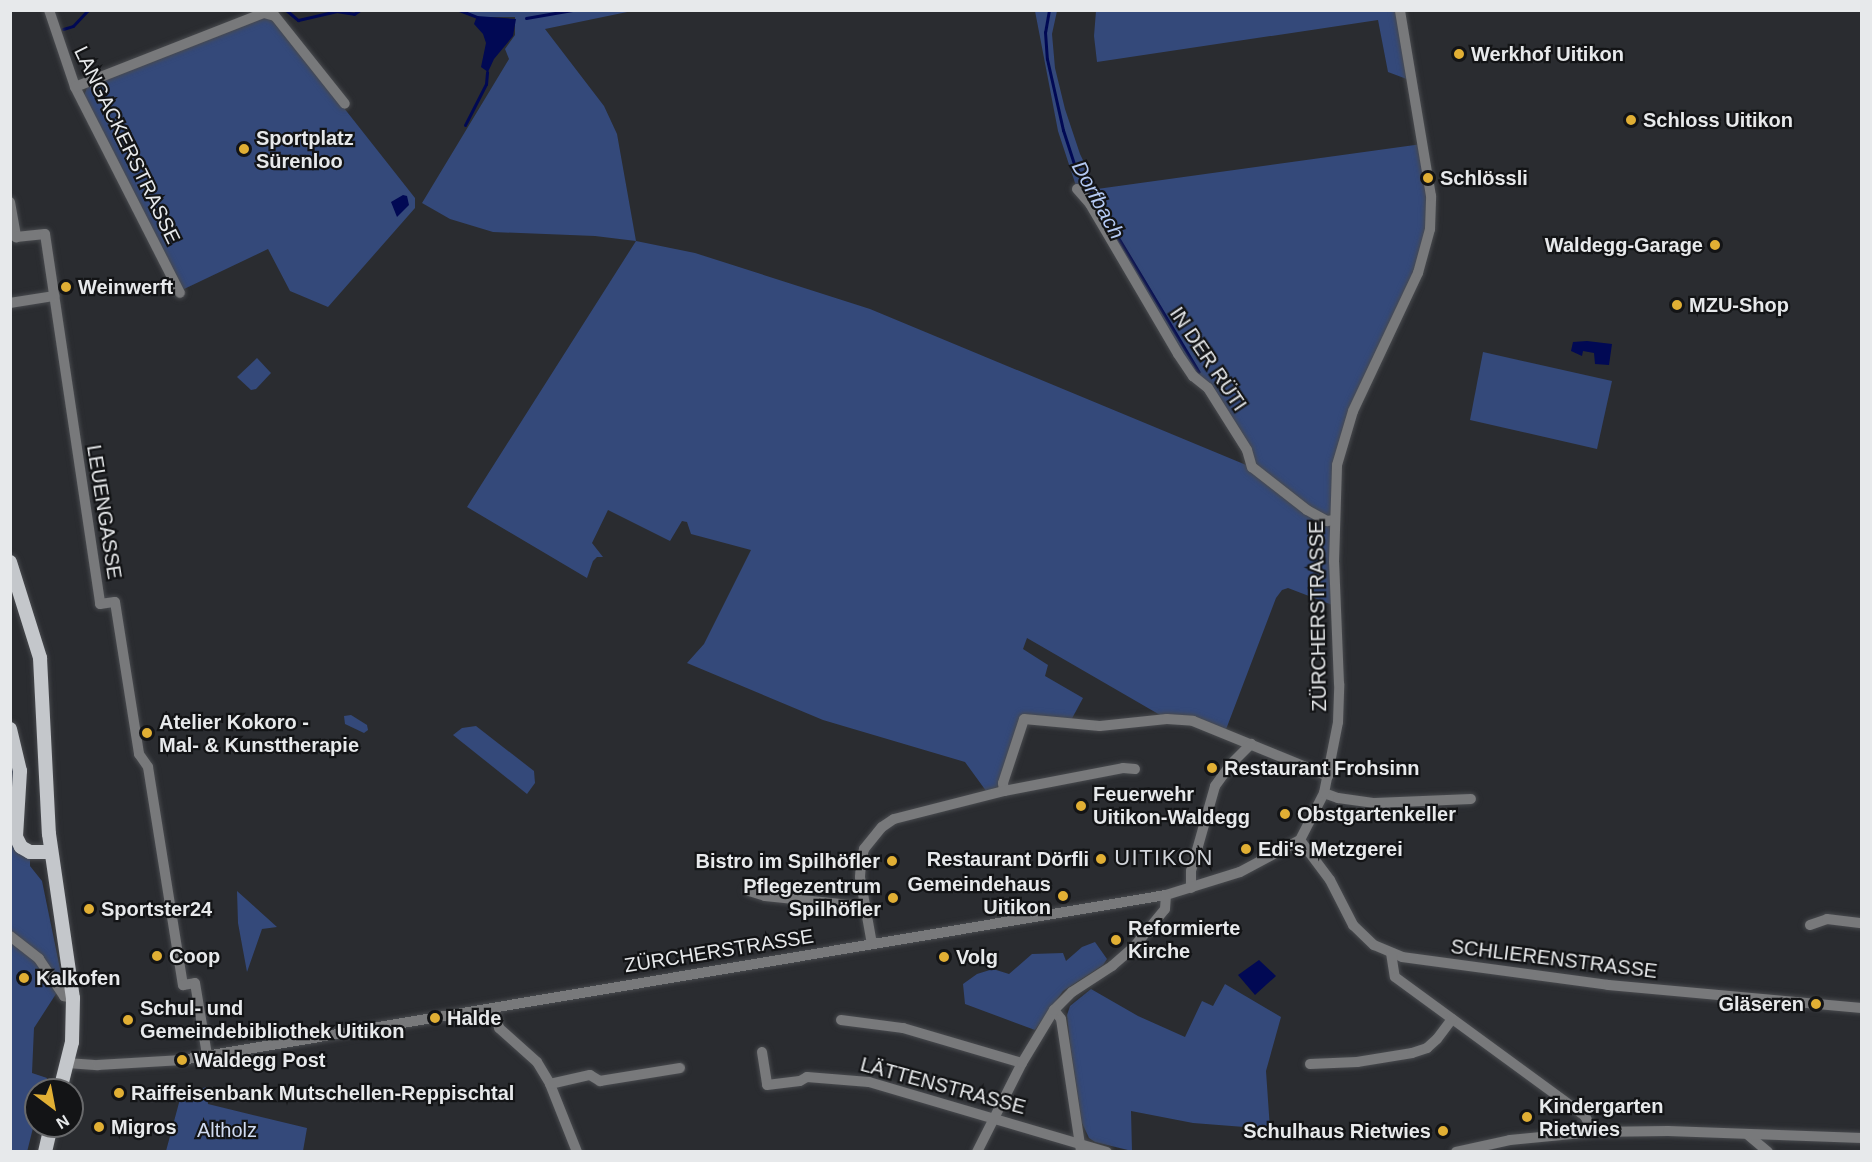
<!DOCTYPE html>
<meta charset="utf-8">
<style>
body{margin:0}
#map{position:relative;width:1872px;height:1162px;overflow:hidden;background:#2a2c30;font-family:Helvetica,sans-serif}
div>[style]{position:absolute}
[style*='--x']{left:calc(var(--x)*1px);top:calc(var(--y)*1px);width:calc(var(--w)*1px);rotate:calc(var(--a)*1deg)}
.green>*{inset:0;background:#34497a}
.water>*{inset:0;background:#010954}
.stream>*{height:3px;margin:-1.5px;padding:0 1.5px;transform-origin:1.5px;border-radius:1.5px;background:#010954}
.roads{filter:drop-shadow(0 0 2px #484a4e) drop-shadow(0 0 2px #484a4e)}
.minor>*{height:10px;margin:-5px;padding:0 5px;transform-origin:5px;border-radius:5px;background:#78797b}
.major>*{height:14px;margin:-7px;padding:0 7px;transform-origin:7px;border-radius:7px;background:#c4c7cb}
.dots>*{width:16px;height:16px;translate:-50% -50%;box-sizing:border-box;border:3px solid #131416;border-radius:50%}
span{translate:-50% -50%;white-space:nowrap;text-align:center;line-height:1.15;-webkit-text-stroke:4.5px #131416;paint-order:stroke}
.poi-label{font-size:20px;color:#e7e9eb;font-weight:700}
.left{translate:0 -50%;text-align:left}
.right{translate:-100% -50%;text-align:right}
.street-label{font-size:20px;color:#e7e9eb}
.park-label{font-size:20px;color:#d1dbf1}
.water-label{font-size:21px;color:#b4c9f3;font-style:italic}
.quarter-label{font-size:22px;color:#d1d4da;letter-spacing:1.5px}
.frame{position:absolute;inset:0;border:12px solid #e7e9eb;pointer-events:none}
.north{position:absolute;left:24px;top:1078px;width:60px;height:60px;box-sizing:border-box;background:#131416;border:2px solid #68696b;border-radius:50%;rotate:148deg;font-size:16px;font-weight:700;line-height:24px;text-align:center;color:#e7e9eb}
.north::after{content:'';display:block;margin:auto;width:21px;height:27px;background:#e1af34;clip-path:polygon(50% 0,100% 100%,50% 72%,0 100%)}
</style>
<div id="map">
<div class="green">
<i style="clip-path:polygon(459px 11px,632px 11px,545px 29px,604px 106px,617px 134px,636px 241px,695px 253px,870px 309px,1251px 467px,1247px 450px,1193px 376px,1077px 189px,1058px 131px,1035px 11px,1057px 11px,1052px 34px,1055px 68px,1065px 109px,1080px 154px,1097px 189px,1422px 144px,1431px 196px,1427px 249px,1353px 411px,1337px 465px,1335px 606px,1288px 588px,1282px 590px,1276px 598px,1225px 732px,1167px 719px,1027px 638px,1023px 649px,1048px 665px,1045px 676px,1083px 698px,1069px 724px,1024px 720px,1003px 783px,989px 795px,965px 762px,823px 720px,687px 663px,704px 644px,751px 550px,691px 534px,687px 522px,682px 521px,670px 541px,608px 510px,592px 543px,603px 557px,597px 557px,593px 561px,587px 578px,467px 507px,636px 241px,595px 236px,493px 232px,450px 219px,422px 203px,509px 59px,505px 49px,515px 35px,515px 17px,477px 17px)"></i>
<i style="clip-path:polygon(1096px 11px,1400px 11px,1412px 81px,1388px 72px,1378px 20px,1097px 62px,1094px 36px)"></i>
<i style="clip-path:polygon(265px 15px,273px 18px,415px 198px,415px 208px,328px 307px,290px 291px,268px 249px,182px 290px,84px 96px,87px 87px)"></i>
<i style="clip-path:polygon(1483px 352px,1612px 381px,1597px 449px,1470px 420px)"></i>
<i style="clip-path:polygon(257px 358px,271px 373px,256px 389px,251px 390px,237px 377px)"></i>
<i style="clip-path:polygon(351px 715px,367px 725px,368px 730px,364px 733px,345px 724px,344px 716px)"></i>
<i style="clip-path:polygon(476px 726px,534px 771px,535px 783px,527px 794px,453px 735px,462px 728px)"></i>
<i style="clip-path:polygon(10px 729px,16px 745px,15px 831px,30px 852px,30px 866px,42px 881px,63px 983px,34px 1028px,32px 1073px,47px 1078px,44px 1090px,36px 1090px,36px 1116px,27px 1152px,10px 1151px)"></i>
<i style="clip-path:polygon(237px 891px,277px 927px,262px 929px,247px 972px,238px 923px)"></i>
<i style="clip-path:polygon(1095px 942px,1107px 959px,1103px 965px,1063px 991px,1035px 1030px,965px 1004px,963px 984px,977px 974px,993px 969px,1009px 974px,1032px 954px,1063px 953px,1066px 961px,1082px 947px)"></i>
<i style="clip-path:polygon(1225px 984px,1281px 1017px,1266px 1071px,1270px 1129px,1193px 1123px,1131px 1111px,1132px 1151px,1095px 1142px,1089px 1138px,1082px 1123px,1070px 1043px,1067px 1015px,1070px 1006px,1091px 989px,1138px 1016px,1185px 1037px,1202px 1001px,1213px 1006px)"></i>
<i style="clip-path:polygon(206px 1087px,208px 1104px,307px 1128px,303px 1151px,166px 1151px,180px 1099px)"></i>
</div>
<div class="water">
<i style="clip-path:polygon(477px 16px,516px 19px,513px 36px,494px 59px,488px 72px,481px 67px,486px 43px,483px 34px,474px 24px)"></i>
<i style="clip-path:polygon(403px 195px,407px 196px,409px 205px,397px 217px,391px 202px)"></i>
<i style="clip-path:polygon(1587px 341px,1612px 344px,1609px 365px,1595px 364px,1594px 353px,1583px 351px,1582px 356px,1571px 351px,1573px 342px)"></i>
<i style="clip-path:polygon(1259px 960px,1276px 976px,1255px 995px,1238px 975px)"></i>
</div>
<div class="stream">
<i style="--x:286;--y:10;--w:16;--a:40"></i>
<i style="--x:298;--y:20;--w:39;--a:-13"></i>
<i style="--x:336;--y:11;--w:18;--a:9"></i>
<i style="--x:354;--y:14;--w:7;--a:-34"></i>
<i style="--x:459;--y:10;--w:19;--a:21"></i>
<i style="--x:1049;--y:10;--w:22;--a:100"></i>
<i style="--x:1045;--y:32;--w:27;--a:86"></i>
<i style="--x:1047;--y:59;--w:73;--a:77.3"></i>
<i style="--x:1063;--y:130;--w:38;--a:72"></i>
<i style="--x:1075;--y:166;--w:240;--a:59"></i>
<i style="--x:526;--y:18;--w:47;--a:-9.9"></i>
<i style="--x:63;--y:29;--w:10;--a:-17"></i>
<i style="--x:73;--y:26;--w:22;--a:-47"></i>
<i style="--x:465;--y:125;--w:46;--a:-62.9"></i>
<i style="--x:486;--y:84;--w:12;--a:-85"></i>
</div>
<div class="roads">
<div class="minor">
<i style="--x:49;--y:10;--w:81;--a:71.3"></i>
<i style="--x:75;--y:87;--w:231;--a:63"></i>
<i style="--x:75;--y:87;--w:203;--a:-21.4"></i>
<i style="--x:264;--y:13;--w:11;--a:15"></i>
<i style="--x:275;--y:16;--w:112;--a:51.5"></i>
<i style="--x:1077;--y:189;--w:20;--a:49"></i>
<i style="--x:1090;--y:204;--w:174;--a:59.6"></i>
<i style="--x:1178;--y:354;--w:27;--a:56"></i>
<i style="--x:1193;--y:376;--w:19;--a:39"></i>
<i style="--x:1208;--y:388;--w:73;--a:57.8"></i>
<i style="--x:1247;--y:450;--w:18;--a:74"></i>
<i style="--x:1252;--y:467;--w:70;--a:38"></i>
<i style="--x:1307;--y:510;--w:23;--a:29"></i>
<i style="--x:1327;--y:521;--w:7;--a:-8"></i>
<i style="--x:10;--y:202;--w:36;--a:80"></i>
<i style="--x:16;--y:237;--w:29;--a:-6"></i>
<i style="--x:45;--y:234;--w:374;--a:81.5"></i>
<i style="--x:100;--y:604;--w:15;--a:-8"></i>
<i style="--x:115;--y:602;--w:154;--a:81"></i>
<i style="--x:139;--y:754;--w:16;--a:55"></i>
<i style="--x:148;--y:767;--w:221;--a:80.9"></i>
<i style="--x:183;--y:985;--w:12;--a:-9"></i>
<i style="--x:195;--y:983;--w:73;--a:80.5"></i>
<i style="--x:10;--y:303;--w:45;--a:-9"></i>
<i style="--x:1004;--y:791;--w:8;--a:-97"></i>
<i style="--x:1003;--y:783;--w:67;--a:-71.8"></i>
<i style="--x:1024;--y:719;--w:76;--a:5.3"></i>
<i style="--x:1100;--y:726;--w:67;--a:-6"></i>
<i style="--x:1167;--y:719;--w:26;--a:4"></i>
<i style="--x:1193;--y:721;--w:146;--a:22.2"></i>
<i style="--x:1324;--y:793;--w:15;--a:20"></i>
<i style="--x:1338;--y:798;--w:37;--a:8"></i>
<i style="--x:1375;--y:803;--w:96;--a:-2.4"></i>
<i style="--x:1300;--y:840;--w:50;--a:53.1"></i>
<i style="--x:1330;--y:880;--w:51;--a:62.9"></i>
<i style="--x:1353;--y:925;--w:29;--a:44"></i>
<i style="--x:1374;--y:945;--w:30;--a:23"></i>
<i style="--x:1402;--y:957;--w:208;--a:7.7"></i>
<i style="--x:1608;--y:985;--w:255;--a:5.2"></i>
<i style="--x:1191;--y:888;--w:17;--a:-90"></i>
<i style="--x:1191;--y:871;--w:88;--a:-74.2"></i>
<i style="--x:1215;--y:786;--w:26;--a:-54"></i>
<i style="--x:1230;--y:765;--w:30;--a:-45"></i>
<i style="--x:749;--y:891;--w:17;--a:17"></i>
<i style="--x:765;--y:896;--w:85;--a:6"></i>
<i style="--x:850;--y:905;--w:14;--a:-8"></i>
<i style="--x:1810;--y:925;--w:18;--a:-19"></i>
<i style="--x:1827;--y:919;--w:35;--a:7"></i>
<i style="--x:10;--y:936;--w:37;--a:38"></i>
<i style="--x:39;--y:959;--w:45;--a:56"></i>
<i style="--x:64;--y:996;--w:9;--a:13"></i>
<i style="--x:872;--y:944;--w:68;--a:-100.2"></i>
<i style="--x:860;--y:877;--w:14;--a:-86"></i>
<i style="--x:861;--y:863;--w:14;--a:-78"></i>
<i style="--x:864;--y:849;--w:28;--a:-51"></i>
<i style="--x:882;--y:827;--w:14;--a:-34"></i>
<i style="--x:894;--y:819;--w:114;--a:-14.3"></i>
<i style="--x:1004;--y:791;--w:121;--a:-10.9"></i>
<i style="--x:1123;--y:768;--w:12;--a:5"></i>
<i style="--x:1391;--y:953;--w:24;--a:81"></i>
<i style="--x:1395;--y:977;--w:235;--a:36.2"></i>
<i style="--x:1585;--y:1116;--w:18;--a:63"></i>
<i style="--x:493;--y:1008;--w:21;--a:73"></i>
<i style="--x:499;--y:1028;--w:51;--a:41.8"></i>
<i style="--x:537;--y:1062;--w:26;--a:59"></i>
<i style="--x:550;--y:1084;--w:73;--a:68.3"></i>
<i style="--x:1054;--y:1010;--w:11;--a:52"></i>
<i style="--x:1061;--y:1019;--w:134;--a:81.4"></i>
<i style="--x:841;--y:1020;--w:63;--a:7.4"></i>
<i style="--x:903;--y:1028;--w:124;--a:16.4"></i>
<i style="--x:762;--y:1052;--w:33;--a:81"></i>
<i style="--x:767;--y:1085;--w:33;--a:-7"></i>
<i style="--x:800;--y:1081;--w:8;--a:-30"></i>
<i style="--x:807;--y:1077;--w:62;--a:4.6"></i>
<i style="--x:869;--y:1082;--w:248;--a:16.4"></i>
<i style="--x:67;--y:1063;--w:31;--a:4"></i>
<i style="--x:98;--y:1065;--w:84;--a:-3.4"></i>
<i style="--x:182;--y:1060;--w:998;--a:-9.52"></i>
<i style="--x:1166;--y:895;--w:77;--a:-17.3"></i>
<i style="--x:1240;--y:872;--w:68;--a:-28.1"></i>
<i style="--x:1300;--y:840;--w:53;--a:-62.9"></i>
<i style="--x:1324;--y:793;--w:72;--a:-78.8"></i>
<i style="--x:1338;--y:722;--w:38;--a:-88"></i>
<i style="--x:1339;--y:684;--w:122;--a:-92.3"></i>
<i style="--x:1334;--y:562;--w:97;--a:-88.2"></i>
<i style="--x:1337;--y:465;--w:56;--a:-73.5"></i>
<i style="--x:1353;--y:411;--w:153;--a:-64.8"></i>
<i style="--x:1418;--y:273;--w:46;--a:-74.7"></i>
<i style="--x:1430;--y:229;--w:33;--a:-88"></i>
<i style="--x:1431;--y:196;--w:189;--a:-99.5"></i>
<i style="--x:1310;--y:1064;--w:47;--a:-2.4"></i>
<i style="--x:1357;--y:1062;--w:56;--a:-9.3"></i>
<i style="--x:1412;--y:1053;--w:16;--a:-18"></i>
<i style="--x:1427;--y:1048;--w:13;--a:-42"></i>
<i style="--x:1437;--y:1039;--w:25;--a:-53"></i>
<i style="--x:550;--y:1084;--w:41;--a:-12.7"></i>
<i style="--x:590;--y:1075;--w:12;--a:31"></i>
<i style="--x:600;--y:1081;--w:81;--a:-9.2"></i>
<i style="--x:1748;--y:1135;--w:26;--a:40"></i>
<i style="--x:977;--y:1152;--w:100;--a:-63.2"></i>
<i style="--x:1022;--y:1063;--w:62;--a:-58.9"></i>
<i style="--x:1054;--y:1010;--w:25;--a:-45"></i>
<i style="--x:1072;--y:992;--w:48;--a:-33"></i>
<i style="--x:1112;--y:966;--w:28;--a:-41"></i>
<i style="--x:1133;--y:948;--w:50;--a:-50.6"></i>
<i style="--x:1165;--y:909;--w:14;--a:-86"></i>
<i style="--x:1456;--y:1152;--w:55;--a:-12.5"></i>
<i style="--x:1510;--y:1140;--w:83;--a:-5.5"></i>
<i style="--x:1593;--y:1132;--w:75;--a:-0.8"></i>
<i style="--x:1668;--y:1131;--w:194;--a:2.1"></i>
</div>
<div class="major">
<i style="--x:10;--y:562;--w:101;--a:72.6"></i>
<i style="--x:40;--y:658;--w:176;--a:87.1"></i>
<i style="--x:49;--y:834;--w:166;--a:81.7"></i>
<i style="--x:73;--y:998;--w:44;--a:91.3"></i>
<i style="--x:72;--y:1042;--w:49;--a:104"></i>
<i style="--x:10;--y:729;--w:43;--a:76.6"></i>
<i style="--x:20;--y:771;--w:66;--a:93.5"></i>
<i style="--x:16;--y:837;--w:11;--a:63"></i>
<i style="--x:21;--y:847;--w:10;--a:29"></i>
<i style="--x:30;--y:852;--w:21;--a:0"></i>
<i style="--x:45;--y:1152;--w:27;--a:-77"></i>
</div>
</div>
<div class="dots">
<i style="left:1459px;top:54px;background:#e1af34"></i>
<i style="left:1631px;top:120px;background:#e1af34"></i>
<i style="left:244px;top:149px;background:#e1af34"></i>
<i style="left:1428px;top:178px;background:#e1af34"></i>
<i style="left:1715px;top:245px;background:#e1af34"></i>
<i style="left:66px;top:287px;background:#e1af34"></i>
<i style="left:1677px;top:305px;background:#e1af34"></i>
<i style="left:147px;top:733px;background:#e1af34"></i>
<i style="left:1212px;top:768px;background:#e1af34"></i>
<i style="left:1081px;top:806px;background:#e1af34"></i>
<i style="left:1285px;top:814px;background:#e1af34"></i>
<i style="left:1246px;top:849px;background:#e1af34"></i>
<i style="left:1101px;top:859px;background:#e1af34"></i>
<i style="left:892px;top:861px;background:#e1af34"></i>
<i style="left:1063px;top:896px;background:#e1af34"></i>
<i style="left:893px;top:898px;background:#e1af34"></i>
<i style="left:89px;top:909px;background:#e1af34"></i>
<i style="left:1116px;top:940px;background:#e1af34"></i>
<i style="left:157px;top:956px;background:#e1af34"></i>
<i style="left:944px;top:957px;background:#e1af34"></i>
<i style="left:24px;top:978px;background:#e1af34"></i>
<i style="left:1816px;top:1004px;background:#e1af34"></i>
<i style="left:435px;top:1018px;background:#e1af34"></i>
<i style="left:128px;top:1020px;background:#e1af34"></i>
<i style="left:182px;top:1060px;background:#e1af34"></i>
<i style="left:119px;top:1093px;background:#e1af34"></i>
<i style="left:1527px;top:1117px;background:#e1af34"></i>
<i style="left:99px;top:1127px;background:#e1af34"></i>
<i style="left:1443px;top:1131px;background:#e1af34"></i>
</div>
<div class="poi-label">
<span class="left" style="left:1471px;top:54px">Werkhof Uitikon</span>
<span class="left" style="left:1643px;top:120px">Schloss Uitikon</span>
<span class="left" style="left:256px;top:150px">Sportplatz<br>Sürenloo</span>
<span class="left" style="left:1440px;top:178px">Schlössli</span>
<span class="right" style="left:1703px;top:245px">Waldegg-Garage</span>
<span class="left" style="left:78px;top:287px">Weinwerft</span>
<span class="left" style="left:1689px;top:305px">MZU-Shop</span>
<span class="left" style="left:159px;top:734px">Atelier Kokoro -<br>Mal- &amp; Kunsttherapie</span>
<span class="left" style="left:1224px;top:768px">Restaurant Frohsinn</span>
<span class="left" style="left:1093px;top:806px">Feuerwehr<br>Uitikon-Waldegg</span>
<span class="left" style="left:1297px;top:814px">Obstgartenkeller</span>
<span class="left" style="left:1258px;top:849px">Edi's Metzgerei</span>
<span class="right" style="left:1089px;top:859px">Restaurant Dörfli</span>
<span class="right" style="left:880px;top:861px">Bistro im Spilhöfler</span>
<span class="right" style="left:1051px;top:896px">Gemeindehaus<br>Uitikon</span>
<span class="right" style="left:881px;top:898px">Pflegezentrum<br>Spilhöfler</span>
<span class="left" style="left:101px;top:909px">Sportster24</span>
<span class="left" style="left:1128px;top:940px">Reformierte<br>Kirche</span>
<span class="left" style="left:169px;top:956px">Coop</span>
<span class="left" style="left:956px;top:957px">Volg</span>
<span class="left" style="left:36px;top:978px">Kalkofen</span>
<span class="right" style="left:1804px;top:1004px">Gläseren</span>
<span class="left" style="left:140px;top:1020px">Schul- und<br>Gemeindebibliothek Uitikon</span>
<span class="left" style="left:447px;top:1018px">Halde</span>
<span class="left" style="left:194px;top:1060px">Waldegg Post</span>
<span class="left" style="left:131px;top:1093px">Raiffeisenbank Mutschellen-Reppischtal</span>
<span class="left" style="left:1539px;top:1118px">Kindergarten<br>Rietwies</span>
<span class="left" style="left:111px;top:1127px">Migros</span>
<span class="right" style="left:1431px;top:1131px">Schulhaus Rietwies</span>
</div>
<div class="street-label">
<span style="left:127px;top:145px;rotate:64deg">LANGACKERSTRASSE</span>
<span style="left:1208px;top:359px;rotate:56deg">IN DER RÜTI</span>
<span style="left:104px;top:512px;rotate:81deg">LEUENGASSE</span>
<span style="left:1318px;top:616px;rotate:-91deg">ZÜRCHERSTRASSE</span>
<span style="left:719px;top:951px;rotate:-9deg">ZÜRCHERSTRASSE</span>
<span style="left:1554px;top:959px;rotate:7deg">SCHLIERENSTRASSE</span>
<span style="left:943px;top:1086px;rotate:15deg">LÄTTENSTRASSE</span>
</div>
<div class="park-label">
<span style="left:227px;top:1130px">Altholz</span>
</div>
<div class="water-label">
<span style="left:1098px;top:200px;rotate:61deg">Dorfbach</span>
</div>
<div class="quarter-label">
<span style="left:1164px;top:858px">UITIKON</span>
</div>
<div class="frame"></div>
<div class="north">N</div>
</div>
